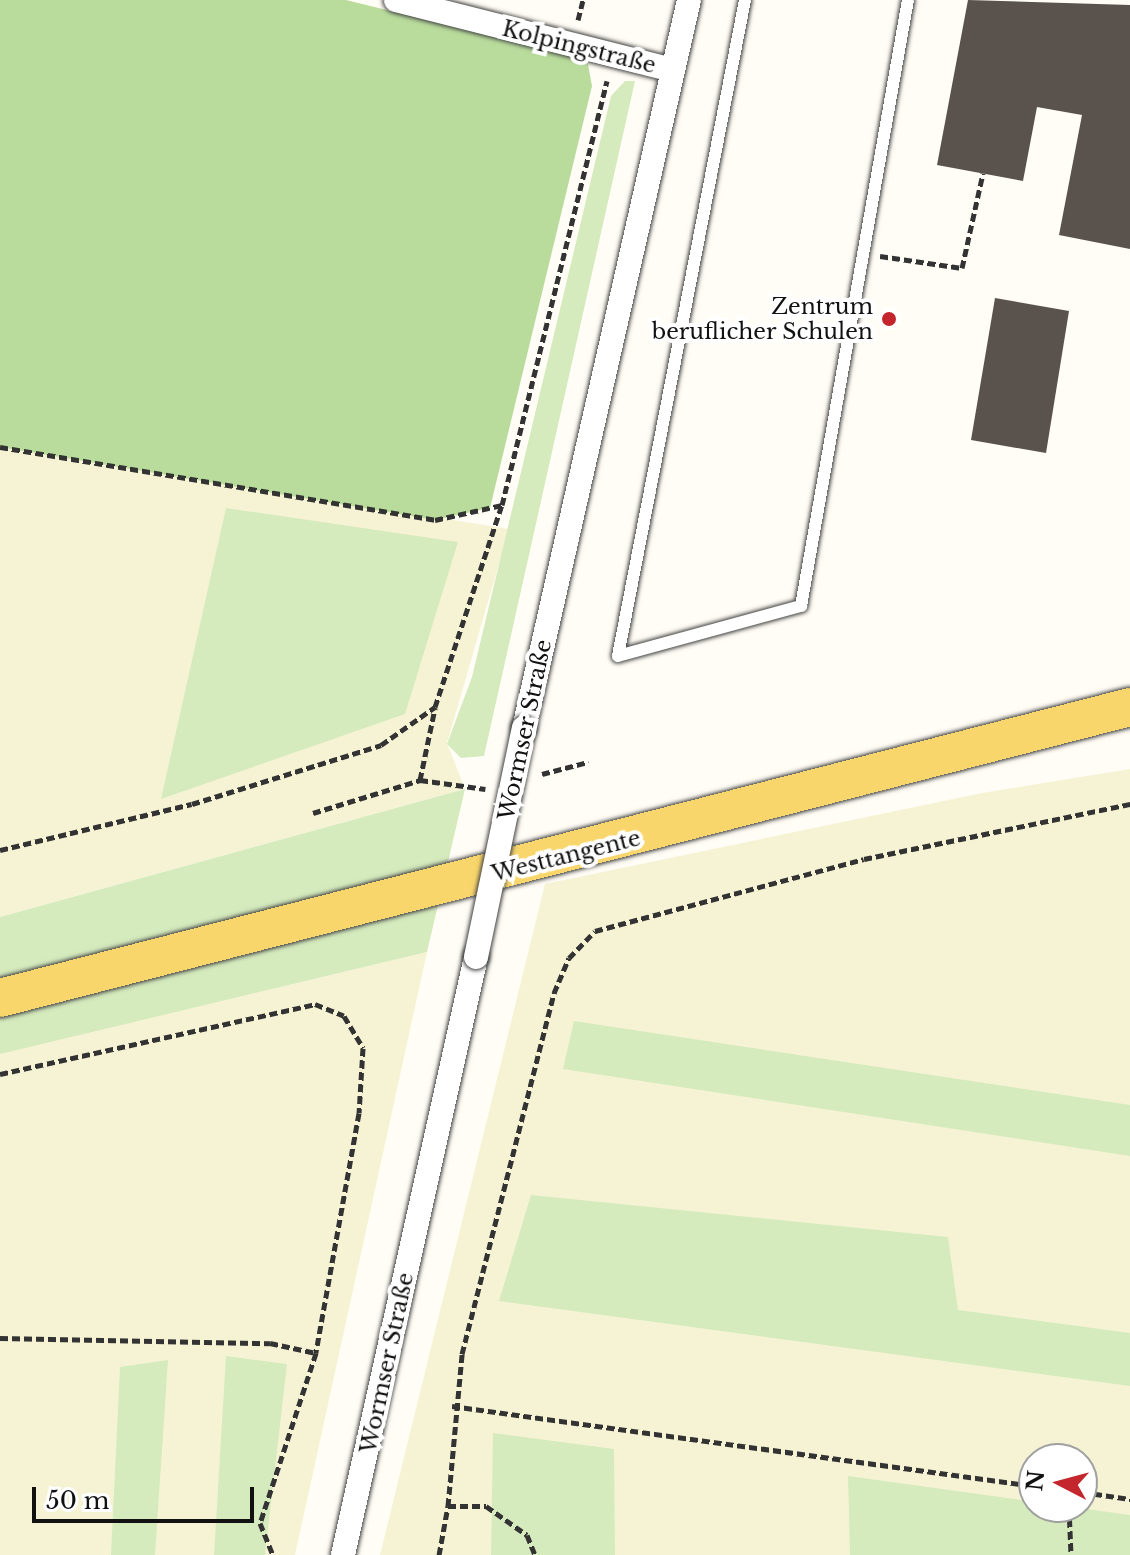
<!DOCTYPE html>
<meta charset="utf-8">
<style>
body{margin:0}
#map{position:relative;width:1130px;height:1555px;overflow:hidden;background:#fffdf5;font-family:"Libre Baskerville",serif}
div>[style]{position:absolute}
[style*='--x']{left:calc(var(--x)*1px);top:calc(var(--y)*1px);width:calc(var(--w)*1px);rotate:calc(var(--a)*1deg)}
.farmland>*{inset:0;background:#f6f3d4}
.green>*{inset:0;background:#d5ebbd}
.forest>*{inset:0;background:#b9dc9c}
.building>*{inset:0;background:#5a524d}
.path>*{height:5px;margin-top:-2.5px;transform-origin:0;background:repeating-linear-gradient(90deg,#333 0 8px,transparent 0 12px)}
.roads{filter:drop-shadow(0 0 2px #444) drop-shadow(0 0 2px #444)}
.service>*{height:12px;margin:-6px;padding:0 6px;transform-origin:6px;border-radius:6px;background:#fff}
.minor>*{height:24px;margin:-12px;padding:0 12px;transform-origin:12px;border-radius:12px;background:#fff}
.primary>*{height:38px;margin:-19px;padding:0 19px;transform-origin:19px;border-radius:19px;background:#f9d66b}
.bridges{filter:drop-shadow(0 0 2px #444) drop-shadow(0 0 2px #444)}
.minor-bridge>*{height:24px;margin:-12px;padding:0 12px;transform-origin:12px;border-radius:12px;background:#fff}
.dots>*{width:22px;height:22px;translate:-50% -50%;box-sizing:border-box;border:4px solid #fff;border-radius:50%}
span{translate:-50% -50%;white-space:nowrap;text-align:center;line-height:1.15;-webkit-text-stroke:8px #fff;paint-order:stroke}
.street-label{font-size:22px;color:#111}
.poi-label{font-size:22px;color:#111}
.right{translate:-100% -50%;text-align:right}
.north{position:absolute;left:1018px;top:1443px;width:80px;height:80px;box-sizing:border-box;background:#fff;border:2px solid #a0a0a0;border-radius:50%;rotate:276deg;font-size:22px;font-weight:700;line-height:32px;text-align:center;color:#111}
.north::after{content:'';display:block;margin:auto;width:28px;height:36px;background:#c4262e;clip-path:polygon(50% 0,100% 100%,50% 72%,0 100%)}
.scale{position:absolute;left:32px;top:1487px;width:222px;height:36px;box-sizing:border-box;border:4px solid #111;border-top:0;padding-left:10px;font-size:24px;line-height:28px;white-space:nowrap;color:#111;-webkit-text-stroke:6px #fff;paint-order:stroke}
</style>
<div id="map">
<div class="farmland">
<i style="clip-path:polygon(0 447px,509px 529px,447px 743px,465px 789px,0 917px)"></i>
<i style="clip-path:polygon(evenodd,1130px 769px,1130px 1555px,380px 1555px,545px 884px,982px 793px,1130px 769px,1034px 1459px,1082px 1459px,1082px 1507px,1034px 1507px,1034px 1459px)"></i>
<i style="clip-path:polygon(427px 952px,295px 1555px,0 1555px,0 1053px)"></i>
</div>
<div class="green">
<i style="clip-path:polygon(625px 81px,635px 81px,484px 756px,461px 758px,447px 744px,472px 677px,611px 96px)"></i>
<i style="clip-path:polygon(226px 508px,458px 542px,405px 714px,161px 799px)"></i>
<i style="clip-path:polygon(465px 789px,427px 952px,0 1054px,0 917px)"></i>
<i style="clip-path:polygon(574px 1021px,1130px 1105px,1130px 1156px,563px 1069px)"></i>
<i style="clip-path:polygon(531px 1195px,948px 1237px,958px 1310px,1130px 1333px,1130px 1386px,499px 1301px)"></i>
<i style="clip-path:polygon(226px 1356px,287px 1364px,265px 1555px,214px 1555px)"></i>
<i style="clip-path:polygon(168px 1360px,155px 1555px,111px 1555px,120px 1367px)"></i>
<i style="clip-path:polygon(493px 1433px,614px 1449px,615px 1555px,491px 1555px)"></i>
<i style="clip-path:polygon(848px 1476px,1130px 1515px,1130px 1555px,850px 1555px)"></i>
</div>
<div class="forest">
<i style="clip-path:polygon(0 0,346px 0,587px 59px,592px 86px,490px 508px,435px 520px,0 447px)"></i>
</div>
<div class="building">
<i style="clip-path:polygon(968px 0,1130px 5px,1130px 249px,1059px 235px,1082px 115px,1037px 107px,1023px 181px,937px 165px)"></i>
<i style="clip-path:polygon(995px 298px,1069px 311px,1046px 453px,971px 440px)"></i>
</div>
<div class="path">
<i style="--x:578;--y:20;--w:21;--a:-76"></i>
<i style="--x:880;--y:256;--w:83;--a:8.3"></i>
<i style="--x:962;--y:268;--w:97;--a:-77.5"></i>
<i style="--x:0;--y:447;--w:441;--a:9.5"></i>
<i style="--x:435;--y:520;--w:69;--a:-12.6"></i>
<i style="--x:542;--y:774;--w:48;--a:-14.6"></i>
<i style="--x:420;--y:780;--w:66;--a:7.9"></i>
<i style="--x:313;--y:813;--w:112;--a:-17.1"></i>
<i style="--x:420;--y:780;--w:74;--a:-78.2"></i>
<i style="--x:0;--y:850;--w:197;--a:-13.5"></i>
<i style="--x:192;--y:804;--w:198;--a:-17.3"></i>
<i style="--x:381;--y:745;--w:66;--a:-35.1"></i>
<i style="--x:435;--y:707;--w:213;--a:-71.7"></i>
<i style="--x:502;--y:505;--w:437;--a:-76.1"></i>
<i style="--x:0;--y:1074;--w:323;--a:-12.5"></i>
<i style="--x:315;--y:1004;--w:31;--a:22"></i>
<i style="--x:344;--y:1016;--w:37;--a:59"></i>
<i style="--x:363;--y:1048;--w:65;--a:93.5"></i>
<i style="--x:359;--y:1113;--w:244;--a:100.2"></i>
<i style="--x:316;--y:1353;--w:179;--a:108.2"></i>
<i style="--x:260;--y:1523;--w:35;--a:68"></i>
<i style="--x:0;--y:1338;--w:270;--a:1.1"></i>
<i style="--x:270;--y:1343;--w:47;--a:12.3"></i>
<i style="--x:452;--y:1406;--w:587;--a:7.83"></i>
<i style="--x:1082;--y:1492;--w:49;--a:8.3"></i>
<i style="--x:448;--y:1506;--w:153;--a:-84.7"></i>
<i style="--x:462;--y:1354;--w:373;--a:-75.7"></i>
<i style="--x:554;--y:993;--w:38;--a:-67"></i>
<i style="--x:569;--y:958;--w:37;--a:-46"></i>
<i style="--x:595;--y:931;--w:278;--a:-15"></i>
<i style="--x:864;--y:859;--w:272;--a:-11.7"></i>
<i style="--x:1069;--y:1507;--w:48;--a:87.6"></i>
<i style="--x:439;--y:1555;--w:50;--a:-79.6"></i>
<i style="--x:448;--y:1506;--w:38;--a:0"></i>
<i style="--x:486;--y:1506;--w:50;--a:35.3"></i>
<i style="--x:527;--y:1535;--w:22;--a:68"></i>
</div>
<div class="roads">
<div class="service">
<i style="--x:745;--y:0;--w:668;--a:100.96"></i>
<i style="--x:618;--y:656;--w:190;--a:-15.3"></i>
<i style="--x:801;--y:606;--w:615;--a:-79.99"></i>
</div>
<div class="minor">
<i style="--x:396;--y:0;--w:282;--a:14.2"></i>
<i style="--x:524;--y:728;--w:746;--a:-77.23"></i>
<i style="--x:343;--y:1555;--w:613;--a:-77.46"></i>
</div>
<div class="primary">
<i style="--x:0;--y:998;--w:1167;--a:-14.44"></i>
</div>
</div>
<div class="bridges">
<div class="minor-bridge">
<i style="--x:476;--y:957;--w:234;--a:-78.2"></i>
</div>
</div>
<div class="dots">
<i style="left:889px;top:319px;background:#c4262e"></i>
</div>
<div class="street-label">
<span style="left:579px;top:47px;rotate:14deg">Kolpingstraße</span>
<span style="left:525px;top:730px;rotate:-78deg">Wormser Straße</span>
<span style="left:566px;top:856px;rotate:-14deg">Westtangente</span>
<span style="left:387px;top:1363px;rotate:-78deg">Wormser Straße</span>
</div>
<div class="poi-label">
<span class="right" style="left:873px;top:319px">Zentrum<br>beruflicher Schulen</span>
</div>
<div class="north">N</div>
<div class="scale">50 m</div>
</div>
